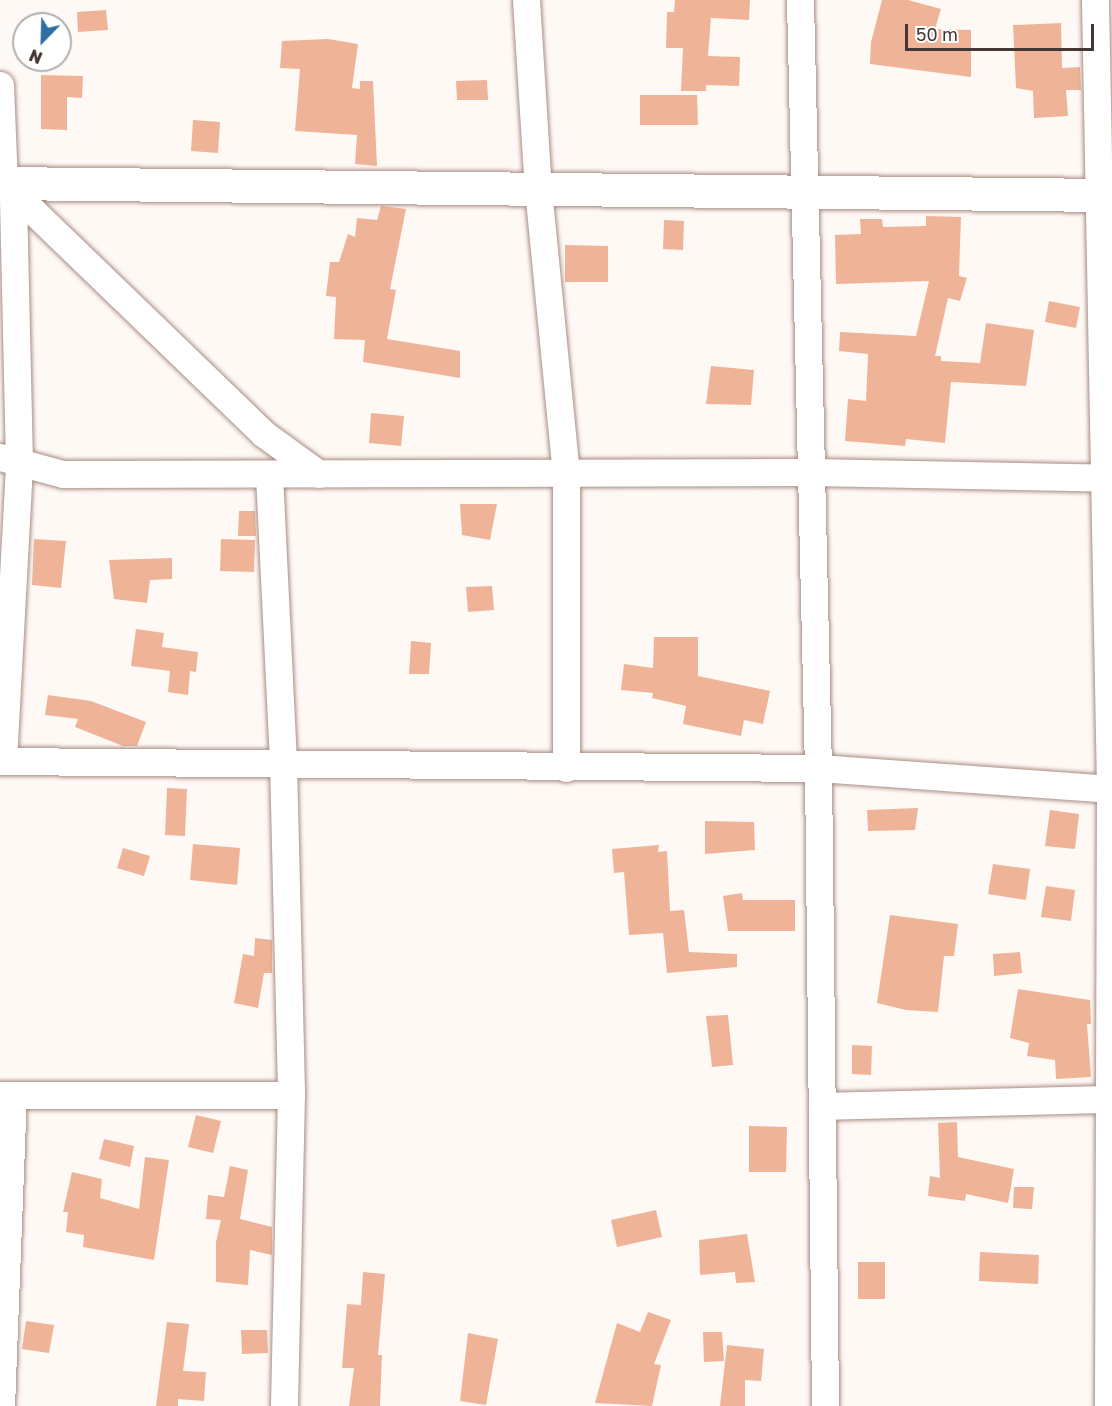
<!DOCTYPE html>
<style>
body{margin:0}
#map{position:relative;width:1112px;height:1406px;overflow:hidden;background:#fff9f6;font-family:"Golos Text",sans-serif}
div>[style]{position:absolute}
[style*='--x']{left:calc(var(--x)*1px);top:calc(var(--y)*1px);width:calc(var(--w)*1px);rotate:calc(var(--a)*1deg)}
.building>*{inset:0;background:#efb498}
.roads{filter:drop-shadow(0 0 2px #a88d82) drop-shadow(0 0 2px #a88d82)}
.minor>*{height:27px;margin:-13.5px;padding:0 13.5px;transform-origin:13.5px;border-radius:13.5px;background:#fff}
.tertiary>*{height:33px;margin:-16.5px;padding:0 16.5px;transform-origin:16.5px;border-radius:16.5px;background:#fff}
span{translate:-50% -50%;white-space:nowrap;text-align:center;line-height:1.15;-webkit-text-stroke:5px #fff;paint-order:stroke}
.north{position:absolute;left:12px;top:12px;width:60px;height:60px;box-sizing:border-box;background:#fff;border:2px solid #b3afad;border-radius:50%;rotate:203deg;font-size:16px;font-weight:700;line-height:24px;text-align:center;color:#423732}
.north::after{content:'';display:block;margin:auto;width:21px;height:27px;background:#2d6ea4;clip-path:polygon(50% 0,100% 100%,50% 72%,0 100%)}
.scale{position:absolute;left:905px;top:24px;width:189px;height:27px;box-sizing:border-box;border:3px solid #423732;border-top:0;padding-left:8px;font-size:18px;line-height:21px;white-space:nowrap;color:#423732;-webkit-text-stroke:4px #fff;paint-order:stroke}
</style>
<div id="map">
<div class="building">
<i style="clip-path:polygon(675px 0,750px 0,749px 20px,711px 18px,708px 56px,740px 57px,739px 86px,706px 85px,706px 91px,681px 91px,683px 48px,666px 48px,667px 12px,674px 12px)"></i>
<i style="clip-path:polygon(882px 0,908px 0,941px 9px,935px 29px,971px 30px,971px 77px,870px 64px,871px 42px)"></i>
<i style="clip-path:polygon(106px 10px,108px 30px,78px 32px,77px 12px)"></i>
<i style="clip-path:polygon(1061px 23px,1062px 68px,1080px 67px,1081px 90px,1066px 90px,1068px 116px,1034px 118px,1033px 91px,1016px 88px,1013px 25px)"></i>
<i style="clip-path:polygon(328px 39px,358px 44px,352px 88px,360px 89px,360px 81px,373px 81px,377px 166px,355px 164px,357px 135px,295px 131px,300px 69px,280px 68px,282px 41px)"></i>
<i style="clip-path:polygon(41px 75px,83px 76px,82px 98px,67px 97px,67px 130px,41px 129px)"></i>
<i style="clip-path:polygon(487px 80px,488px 100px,457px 100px,456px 81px)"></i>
<i style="clip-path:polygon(640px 95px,697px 95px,698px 125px,640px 125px)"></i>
<i style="clip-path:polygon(193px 120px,220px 122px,218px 153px,191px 151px)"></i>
<i style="clip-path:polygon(381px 206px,406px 209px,390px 289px,396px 290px,387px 339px,460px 351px,460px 378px,363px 362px,365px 340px,334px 339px,336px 297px,326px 296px,330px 262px,339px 262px,348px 234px,355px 237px,357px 218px,377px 220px)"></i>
<i style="clip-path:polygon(926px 216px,961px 217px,959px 276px,967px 278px,960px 301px,948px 298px,935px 356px,941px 356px,941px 361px,980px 363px,986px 323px,1034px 330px,1026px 386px,951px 382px,945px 443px,906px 439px,905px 446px,845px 441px,848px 399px,866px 401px,868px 354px,839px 351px,840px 332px,916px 336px,929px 281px,836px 284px,835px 235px,861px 234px,860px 219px,882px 219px,883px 227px,926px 226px)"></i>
<i style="clip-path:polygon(664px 220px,684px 221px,683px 250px,663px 249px)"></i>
<i style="clip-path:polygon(565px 245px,608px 246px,608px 282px,565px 282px)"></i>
<i style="clip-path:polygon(1049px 301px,1080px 307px,1076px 328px,1045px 322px)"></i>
<i style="clip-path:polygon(711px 366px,754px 370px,751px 405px,706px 404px)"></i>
<i style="clip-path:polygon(371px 413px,404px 416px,401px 446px,369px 443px)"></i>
<i style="clip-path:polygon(460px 504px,497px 504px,490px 540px,462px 535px)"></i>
<i style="clip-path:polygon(239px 511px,255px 511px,256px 536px,238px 536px)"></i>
<i style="clip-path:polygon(34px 539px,66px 541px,61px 588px,32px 585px)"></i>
<i style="clip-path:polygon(221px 539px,255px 540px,254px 572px,220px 571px)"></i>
<i style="clip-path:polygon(172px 558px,172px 579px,150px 580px,147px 603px,114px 599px,109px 560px)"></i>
<i style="clip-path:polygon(492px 586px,494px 610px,468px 612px,466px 587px)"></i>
<i style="clip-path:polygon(136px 629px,164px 633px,162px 647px,198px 652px,196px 672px,190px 671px,188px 695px,168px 692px,170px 671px,131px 666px)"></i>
<i style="clip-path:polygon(654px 637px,698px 637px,698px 676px,770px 691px,763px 724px,744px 720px,741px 736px,683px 724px,686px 706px,652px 698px,653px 693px,621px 690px,624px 664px,653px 668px)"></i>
<i style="clip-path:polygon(411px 641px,431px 643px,429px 674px,409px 674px)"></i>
<i style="clip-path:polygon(48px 695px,91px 701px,146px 722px,137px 746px,123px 746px,75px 727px,78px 719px,45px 715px)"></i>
<i style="clip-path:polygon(167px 788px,187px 789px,185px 836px,165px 835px)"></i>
<i style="clip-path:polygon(918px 808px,915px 830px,868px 831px,867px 810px)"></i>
<i style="clip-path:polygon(1050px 810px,1079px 814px,1075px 849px,1045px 846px)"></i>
<i style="clip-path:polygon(705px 821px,754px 822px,755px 850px,705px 854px)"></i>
<i style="clip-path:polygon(193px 844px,240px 848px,237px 885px,190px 880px)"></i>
<i style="clip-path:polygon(659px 845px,658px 852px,667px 851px,670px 911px,684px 910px,689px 952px,737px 954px,737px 967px,667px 973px,663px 933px,629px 935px,624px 872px,614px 873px,612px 849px)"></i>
<i style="clip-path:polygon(123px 848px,150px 856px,144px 876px,117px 868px)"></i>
<i style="clip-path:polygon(993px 864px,1030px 869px,1026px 900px,988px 894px)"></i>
<i style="clip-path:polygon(1046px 886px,1075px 890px,1071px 921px,1041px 917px)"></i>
<i style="clip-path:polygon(742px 893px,743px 900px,795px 900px,795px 931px,728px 931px,723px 896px)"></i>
<i style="clip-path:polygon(890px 915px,958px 924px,954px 956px,944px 956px,938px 1012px,906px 1010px,877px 1003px)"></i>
<i style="clip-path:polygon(255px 938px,272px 940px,272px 973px,264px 973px,258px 1008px,234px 1003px,243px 954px,254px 956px)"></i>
<i style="clip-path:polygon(1020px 952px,1022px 973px,994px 976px,993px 954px)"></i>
<i style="clip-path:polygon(1018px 989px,1090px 1000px,1091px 1024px,1087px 1024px,1091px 1077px,1056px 1079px,1055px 1060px,1027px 1056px,1029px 1043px,1010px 1038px)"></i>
<i style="clip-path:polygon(728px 1015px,733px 1065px,712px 1067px,706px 1016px)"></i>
<i style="clip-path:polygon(852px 1045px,872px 1046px,871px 1075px,852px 1074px)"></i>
<i style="clip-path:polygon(196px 1115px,221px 1121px,213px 1153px,188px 1147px)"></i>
<i style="clip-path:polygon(957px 1122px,958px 1157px,1014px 1169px,1008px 1203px,966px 1194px,965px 1201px,928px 1196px,930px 1176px,940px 1178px,938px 1123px)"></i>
<i style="clip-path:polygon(749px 1126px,787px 1127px,786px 1172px,749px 1172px)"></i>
<i style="clip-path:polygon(104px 1139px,134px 1146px,130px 1167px,99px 1159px)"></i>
<i style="clip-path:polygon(145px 1157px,169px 1160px,154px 1260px,83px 1247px,84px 1235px,66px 1232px,68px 1212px,63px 1212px,72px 1172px,102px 1179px,100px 1198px,139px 1209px)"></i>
<i style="clip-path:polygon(230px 1166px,248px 1170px,240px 1219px,272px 1227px,272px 1255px,250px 1250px,248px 1285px,216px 1282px,216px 1242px,221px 1220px,206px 1219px,208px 1195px,224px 1197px)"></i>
<i style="clip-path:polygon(1014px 1187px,1034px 1187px,1032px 1209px,1013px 1208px)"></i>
<i style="clip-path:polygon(656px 1210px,662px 1237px,617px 1247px,611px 1220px)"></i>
<i style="clip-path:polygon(747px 1234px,755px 1282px,736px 1283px,735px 1272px,700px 1275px,699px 1240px)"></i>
<i style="clip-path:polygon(980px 1252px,1039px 1255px,1038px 1284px,979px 1281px)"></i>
<i style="clip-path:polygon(858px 1262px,885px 1262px,885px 1299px,858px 1299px)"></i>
<i style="clip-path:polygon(363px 1272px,385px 1274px,378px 1355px,382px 1355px,380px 1406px,349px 1406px,354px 1368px,342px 1368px,347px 1304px,361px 1305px)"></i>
<i style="clip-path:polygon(648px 1312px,671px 1320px,654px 1364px,661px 1365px,652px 1406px,595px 1403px,617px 1323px,640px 1332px)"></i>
<i style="clip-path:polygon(26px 1321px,54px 1325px,49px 1353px,22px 1349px)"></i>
<i style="clip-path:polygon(167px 1322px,189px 1324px,183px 1371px,206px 1372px,204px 1401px,178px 1399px,178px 1406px,156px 1406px)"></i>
<i style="clip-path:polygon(241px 1330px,267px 1330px,268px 1353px,242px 1354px)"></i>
<i style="clip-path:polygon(703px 1332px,722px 1332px,724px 1361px,704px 1362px)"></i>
<i style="clip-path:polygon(468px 1333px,498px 1339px,486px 1405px,460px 1401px)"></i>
<i style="clip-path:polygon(727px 1345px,764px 1349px,761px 1381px,745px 1380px,745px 1406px,720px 1406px)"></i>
</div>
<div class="roads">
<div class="minor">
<i style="--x:526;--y:0;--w:189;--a:86.4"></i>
<i style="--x:538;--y:189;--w:285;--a:84.4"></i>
<i style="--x:566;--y:473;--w:295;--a:90"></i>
<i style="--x:800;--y:0;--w:768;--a:88.66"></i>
<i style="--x:818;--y:768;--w:638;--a:89.37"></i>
<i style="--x:1095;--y:0;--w:789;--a:88.91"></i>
<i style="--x:1110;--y:789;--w:617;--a:90.19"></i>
<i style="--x:0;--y:85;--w:98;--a:87.7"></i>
<i style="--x:4;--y:183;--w:361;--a:44"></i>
<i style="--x:264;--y:434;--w:68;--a:36"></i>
<i style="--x:0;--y:457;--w:65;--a:15.1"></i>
<i style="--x:63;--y:474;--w:748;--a:-0.15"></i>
<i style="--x:811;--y:472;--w:301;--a:1.1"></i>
<i style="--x:269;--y:475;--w:288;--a:87.2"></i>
<i style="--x:283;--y:763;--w:332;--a:88.6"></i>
<i style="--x:291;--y:1095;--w:311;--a:91.3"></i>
<i style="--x:0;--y:761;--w:818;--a:0.49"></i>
<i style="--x:818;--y:768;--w:295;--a:4.1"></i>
<i style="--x:3;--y:761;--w:298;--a:-86.9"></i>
<i style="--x:19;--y:463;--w:272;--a:-91.3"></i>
<i style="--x:0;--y:1095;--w:291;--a:0"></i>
<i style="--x:822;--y:1106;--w:290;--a:-1.4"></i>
<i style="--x:1;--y:1406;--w:311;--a:-87.8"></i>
</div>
<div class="tertiary">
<i style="--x:0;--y:183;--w:1112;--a:0.62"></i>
</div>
</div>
<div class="north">N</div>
<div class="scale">50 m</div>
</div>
